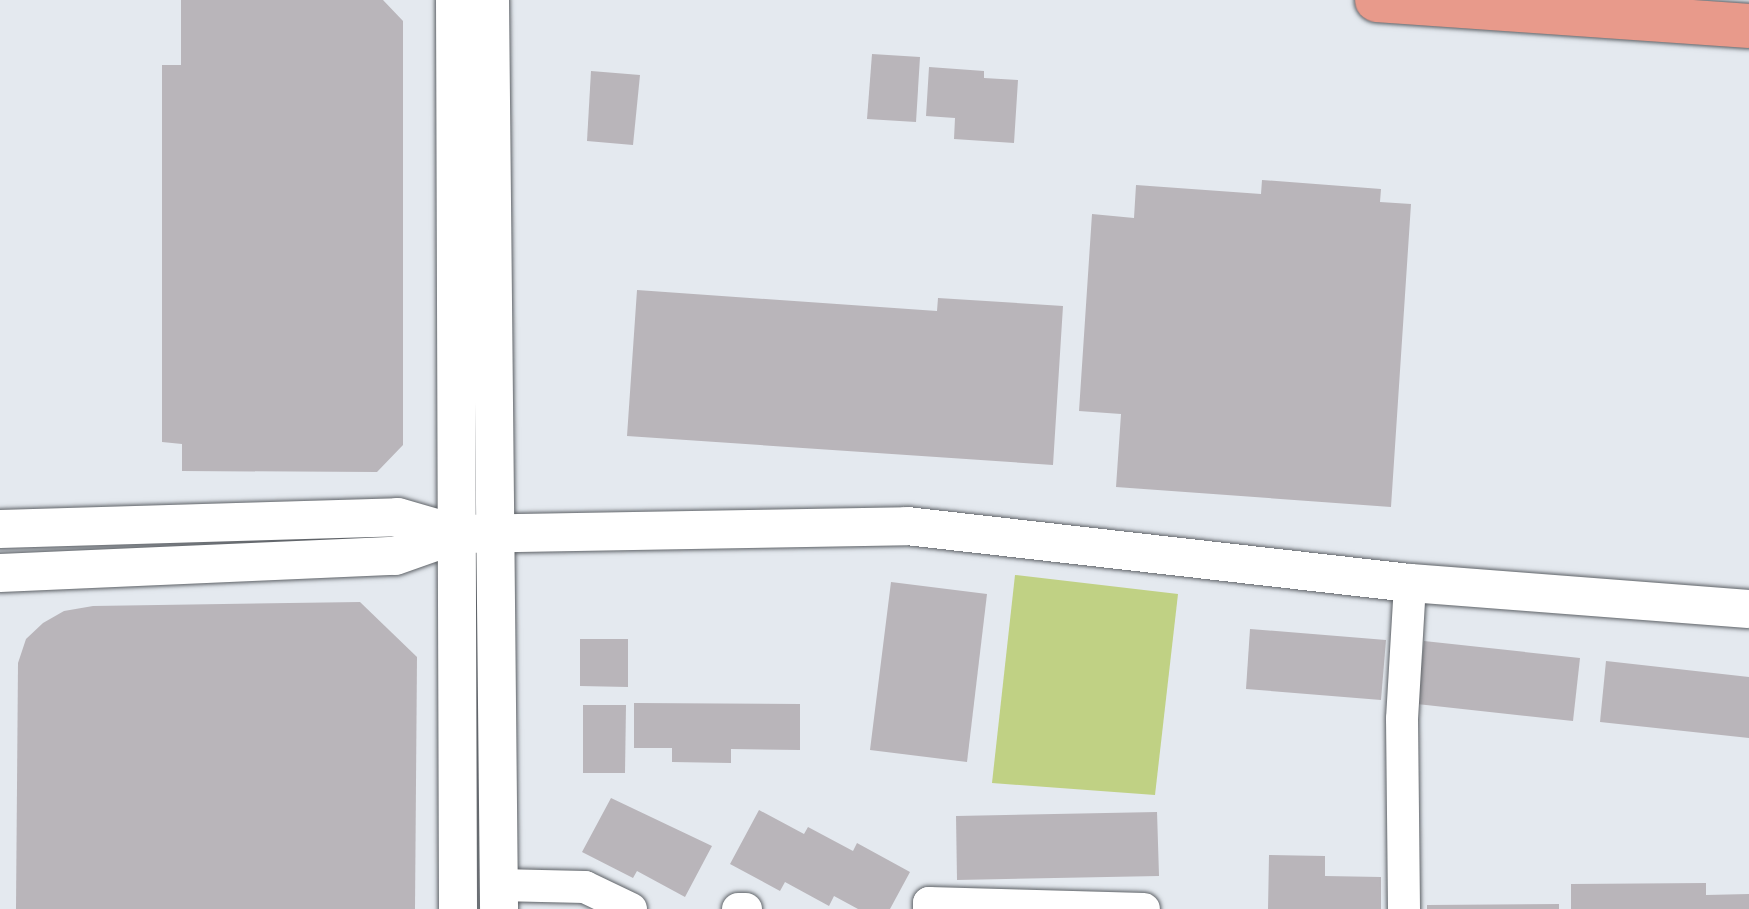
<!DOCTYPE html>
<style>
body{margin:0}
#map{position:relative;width:1749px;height:909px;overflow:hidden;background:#e4e9ef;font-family:Overpass,sans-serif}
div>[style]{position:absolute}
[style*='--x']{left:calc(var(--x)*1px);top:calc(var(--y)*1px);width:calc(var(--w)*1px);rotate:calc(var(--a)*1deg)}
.green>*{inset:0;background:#c0d184}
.building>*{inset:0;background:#b9b5ba}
.roads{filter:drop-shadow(0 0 2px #5d6166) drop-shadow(0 0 2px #5d6166)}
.minor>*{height:32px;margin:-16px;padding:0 16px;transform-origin:16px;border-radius:16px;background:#fff}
.tertiary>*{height:38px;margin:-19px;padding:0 19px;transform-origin:19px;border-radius:19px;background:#fff}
.trunk>*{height:44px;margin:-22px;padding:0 22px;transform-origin:22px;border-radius:22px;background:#e89a8b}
span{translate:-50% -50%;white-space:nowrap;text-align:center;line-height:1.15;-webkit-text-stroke:6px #f2f6fc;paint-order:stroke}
</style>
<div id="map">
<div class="green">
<i style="clip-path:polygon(1015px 575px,1178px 594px,1155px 795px,992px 783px)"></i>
</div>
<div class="building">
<i style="clip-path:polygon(181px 0,383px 0,403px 21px,403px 445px,377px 472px,182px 471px,182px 444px,162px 442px,162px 65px,181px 65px)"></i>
<i style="clip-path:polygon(872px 54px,920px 57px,916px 122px,867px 119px)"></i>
<i style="clip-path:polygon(929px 67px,984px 71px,984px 78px,1018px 80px,1014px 143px,954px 139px,955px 118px,926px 116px)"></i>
<i style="clip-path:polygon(591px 71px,640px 75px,633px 145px,587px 141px)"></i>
<i style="clip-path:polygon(1262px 180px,1381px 189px,1380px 202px,1411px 204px,1391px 507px,1116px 487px,1121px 414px,1079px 411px,1092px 214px,1134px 218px,1136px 185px,1261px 194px)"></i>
<i style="clip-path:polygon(637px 290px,937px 311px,938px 298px,1063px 306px,1053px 465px,627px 436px)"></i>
<i style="clip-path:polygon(891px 582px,987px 594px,967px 762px,870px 750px)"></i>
<i style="clip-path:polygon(360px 602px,417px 657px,415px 909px,16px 909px,18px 663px,26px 639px,43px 623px,64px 611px,93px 606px)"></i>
<i style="clip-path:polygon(1250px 629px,1386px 640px,1381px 700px,1246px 689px)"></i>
<i style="clip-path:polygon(580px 639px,628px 639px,628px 687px,580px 686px)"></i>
<i style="clip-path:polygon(1424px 641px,1580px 658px,1573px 721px,1417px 704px)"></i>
<i style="clip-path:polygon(1606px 661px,1749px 677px,1749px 738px,1600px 722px)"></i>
<i style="clip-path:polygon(634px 703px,800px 704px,800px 750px,731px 749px,731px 763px,672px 762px,672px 748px,634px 748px)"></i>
<i style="clip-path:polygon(583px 705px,626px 705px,625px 773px,583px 773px)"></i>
<i style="clip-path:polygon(611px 798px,712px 846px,685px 897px,637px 871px,633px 878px,582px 852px)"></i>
<i style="clip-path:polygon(759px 810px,804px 834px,808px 827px,853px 851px,857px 843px,910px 872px,890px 909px,858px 909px,834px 896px,829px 906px,785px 882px,780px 891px,730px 864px)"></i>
<i style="clip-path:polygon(1157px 812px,1159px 876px,957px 880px,956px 816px)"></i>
<i style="clip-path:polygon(1269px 855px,1325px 856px,1325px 876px,1381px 877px,1381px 909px,1268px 909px)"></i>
<i style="clip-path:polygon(1706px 883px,1706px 895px,1749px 894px,1749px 909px,1571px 909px,1571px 884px)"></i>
<i style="clip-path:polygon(1559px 904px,1559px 909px,1427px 909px,1427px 905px)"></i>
</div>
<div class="roads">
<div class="minor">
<i style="--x:499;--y:885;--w:86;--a:1.3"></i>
<i style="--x:585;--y:887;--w:51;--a:25.6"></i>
<i style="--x:738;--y:909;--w:8;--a:0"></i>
<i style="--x:929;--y:909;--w:6;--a:-90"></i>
<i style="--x:929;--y:903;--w:215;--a:1.6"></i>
<i style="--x:1404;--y:909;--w:190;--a:-90.6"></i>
<i style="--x:1402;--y:719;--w:136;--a:-86.6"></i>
</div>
<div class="tertiary">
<i style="--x:455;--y:0;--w:909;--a:89.81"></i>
<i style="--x:490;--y:0;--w:909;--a:89.43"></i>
<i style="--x:0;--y:529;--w:398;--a:-1.7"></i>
<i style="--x:398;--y:517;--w:61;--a:16.1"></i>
<i style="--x:457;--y:534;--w:450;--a:-1"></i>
<i style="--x:907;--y:526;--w:506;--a:6.47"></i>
<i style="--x:1410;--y:583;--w:340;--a:4.4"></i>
<i style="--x:0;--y:573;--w:395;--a:-2.5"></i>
<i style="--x:395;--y:556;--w:66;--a:-19.5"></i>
</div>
<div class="trunk">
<i style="--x:1377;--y:0;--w:373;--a:4"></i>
</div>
</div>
</div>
